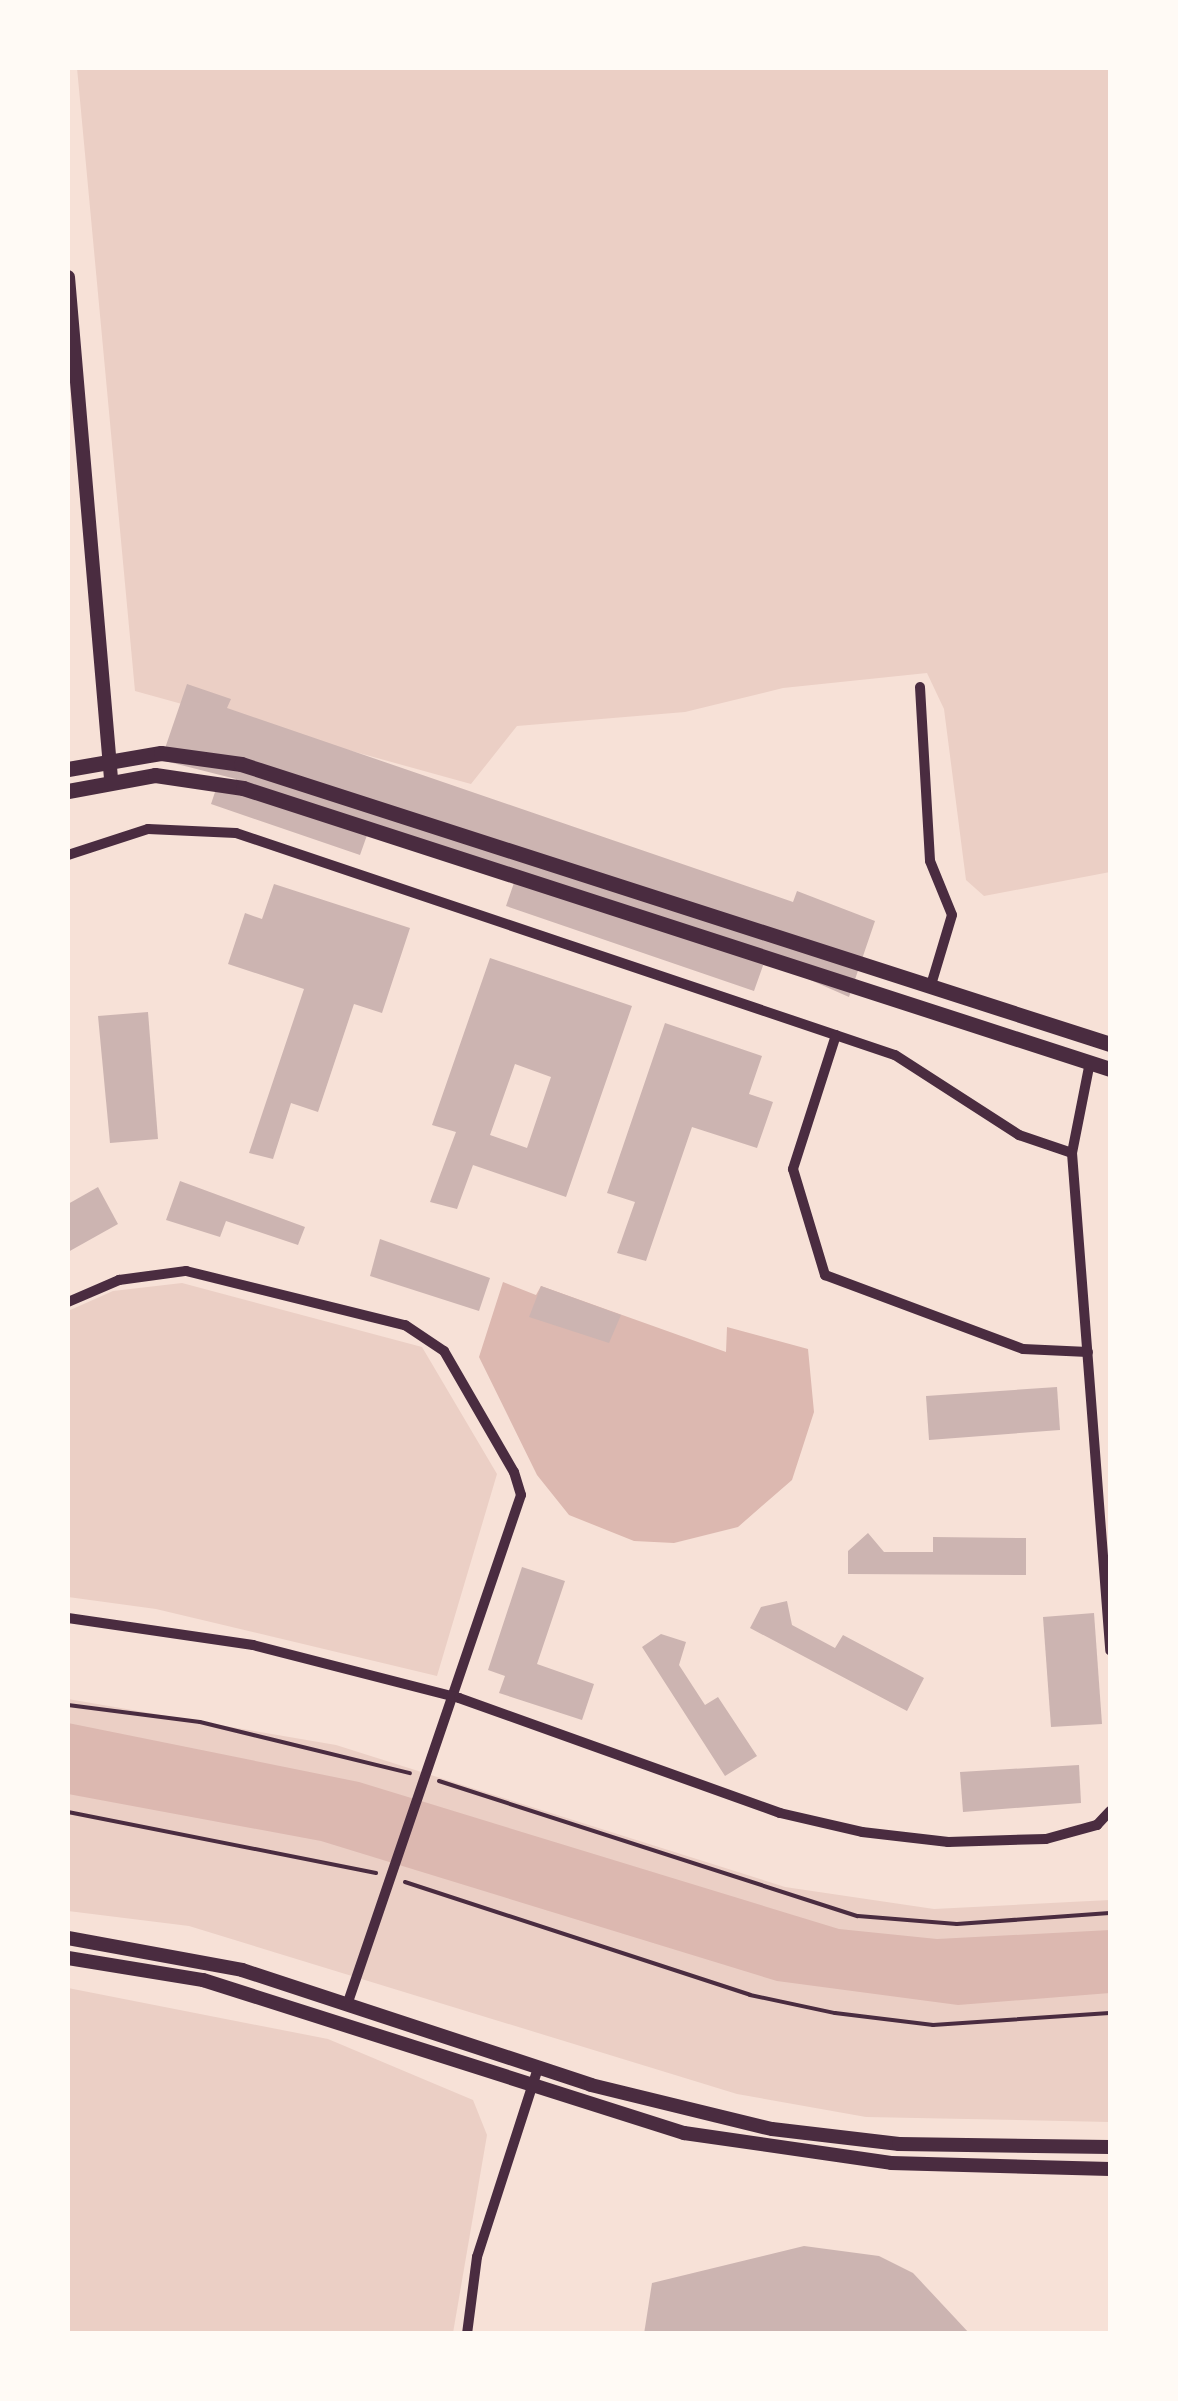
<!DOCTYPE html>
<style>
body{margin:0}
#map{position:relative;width:1178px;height:2401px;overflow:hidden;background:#f7e1d7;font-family:"IBM Plex Sans",sans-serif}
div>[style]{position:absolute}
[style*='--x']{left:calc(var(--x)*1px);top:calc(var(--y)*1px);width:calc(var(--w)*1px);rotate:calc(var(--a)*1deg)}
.green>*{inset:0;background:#ebcfc5}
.water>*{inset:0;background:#dcb8b0}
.building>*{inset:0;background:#ccb4b1}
.path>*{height:4px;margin:-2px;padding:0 2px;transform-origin:2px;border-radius:2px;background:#4a2c40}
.minor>*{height:10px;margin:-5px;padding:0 5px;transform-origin:5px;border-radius:5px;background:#4a2c40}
.tertiary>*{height:14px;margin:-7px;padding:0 7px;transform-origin:7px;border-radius:7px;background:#4a2c40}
.secondary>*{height:15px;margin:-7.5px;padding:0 7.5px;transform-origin:7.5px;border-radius:7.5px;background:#4a2c40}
span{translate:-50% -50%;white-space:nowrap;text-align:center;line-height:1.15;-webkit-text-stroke:10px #fffaf5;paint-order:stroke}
.frame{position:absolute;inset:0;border:70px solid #fffaf5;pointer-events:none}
</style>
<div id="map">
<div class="green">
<i style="clip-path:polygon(77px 68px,1110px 68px,1110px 872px,984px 896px,966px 880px,944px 709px,927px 673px,783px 688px,685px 712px,517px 726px,471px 784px,135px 691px)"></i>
<i style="clip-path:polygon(182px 1283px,422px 1347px,497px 1474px,437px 1676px,156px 1609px,68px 1597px,68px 1311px,113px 1291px)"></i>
<i style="clip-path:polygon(68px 1699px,336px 1745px,785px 1887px,934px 1909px,1110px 1900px,1110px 2122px,866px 2117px,737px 2094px,189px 1926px,68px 1911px)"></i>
<i style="clip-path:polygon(68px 1988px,328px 2039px,473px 2100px,487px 2135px,453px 2333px,68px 2333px)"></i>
</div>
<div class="water">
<i style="clip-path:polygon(503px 1282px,536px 1295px,541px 1286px,726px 1352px,727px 1327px,808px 1349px,814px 1412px,792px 1480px,738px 1527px,674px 1543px,634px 1541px,569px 1515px,537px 1475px,479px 1357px)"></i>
<i style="clip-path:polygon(68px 1723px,359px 1782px,839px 1929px,937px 1939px,1110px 1930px,1110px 1993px,958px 2005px,777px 1981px,321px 1841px,68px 1794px)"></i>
</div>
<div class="building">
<i style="clip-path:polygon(187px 684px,231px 699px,227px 708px,793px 902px,797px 891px,875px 921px,849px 997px,765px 960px,754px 991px,506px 906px,517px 874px,371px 824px,360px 855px,211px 804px,217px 786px,231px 791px,236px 779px,161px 760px)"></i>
<i style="clip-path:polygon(274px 884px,410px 928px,382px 1013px,354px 1004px,318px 1112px,291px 1103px,273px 1159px,249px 1153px,304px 989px,228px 964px,245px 913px,262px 919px)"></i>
<i style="clip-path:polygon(evenodd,490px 958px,632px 1006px,566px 1197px,473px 1165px,457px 1209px,430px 1202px,456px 1132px,432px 1125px,490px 958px,515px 1064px,551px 1077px,527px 1148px,490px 1135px,515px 1064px)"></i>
<i style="clip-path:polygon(148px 1012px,158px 1139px,110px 1143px,98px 1016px)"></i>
<i style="clip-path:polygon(665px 1023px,762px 1056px,749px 1094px,773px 1102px,757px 1148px,692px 1127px,646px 1261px,617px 1253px,635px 1202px,607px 1193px)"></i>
<i style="clip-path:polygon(180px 1181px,305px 1227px,298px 1245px,226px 1221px,220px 1237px,166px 1220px)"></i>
<i style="clip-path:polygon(98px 1187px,118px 1224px,68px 1252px,68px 1204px)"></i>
<i style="clip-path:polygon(380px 1239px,490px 1278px,479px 1311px,370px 1276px)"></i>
<i style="clip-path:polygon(541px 1286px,621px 1315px,609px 1343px,529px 1317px)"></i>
<i style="clip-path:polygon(1057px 1387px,1060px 1430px,929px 1440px,926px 1396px)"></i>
<i style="clip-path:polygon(868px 1533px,884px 1552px,933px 1552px,933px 1537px,1026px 1538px,1026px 1575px,848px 1574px,848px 1551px)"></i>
<i style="clip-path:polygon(522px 1567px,565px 1581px,537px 1664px,594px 1684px,582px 1720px,499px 1693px,505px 1676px,488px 1670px)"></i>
<i style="clip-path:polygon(787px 1601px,792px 1625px,835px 1648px,843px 1635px,924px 1678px,907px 1711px,750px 1628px,761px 1607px)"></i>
<i style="clip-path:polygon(1094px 1613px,1102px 1724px,1051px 1727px,1043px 1617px)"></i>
<i style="clip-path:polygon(661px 1634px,686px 1642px,679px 1665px,705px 1705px,718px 1697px,757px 1756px,725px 1776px,642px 1647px)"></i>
<i style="clip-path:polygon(1079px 1765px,1081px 1803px,963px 1812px,960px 1772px)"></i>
<i style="clip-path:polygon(804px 2246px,879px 2256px,913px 2273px,970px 2334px,644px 2334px,652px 2283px)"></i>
</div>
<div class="path">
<i style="--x:68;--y:1705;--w:133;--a:7.3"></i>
<i style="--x:200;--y:1722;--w:216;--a:13.7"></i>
<i style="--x:439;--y:1781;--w:440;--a:17.9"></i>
<i style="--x:858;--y:1916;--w:99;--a:4.6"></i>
<i style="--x:957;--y:1924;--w:153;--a:-4.1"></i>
<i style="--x:68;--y:1812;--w:314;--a:11.2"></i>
<i style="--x:405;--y:1882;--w:363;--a:18.1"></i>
<i style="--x:750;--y:1995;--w:87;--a:12"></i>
<i style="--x:835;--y:2013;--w:99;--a:7"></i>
<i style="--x:933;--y:2025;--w:177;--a:-3.9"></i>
</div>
<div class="minor">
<i style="--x:920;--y:687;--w:174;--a:86.7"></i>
<i style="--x:930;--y:861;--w:58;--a:67.8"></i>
<i style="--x:952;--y:915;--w:73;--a:106.7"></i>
<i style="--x:68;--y:855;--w:84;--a:-18"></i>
<i style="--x:148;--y:829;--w:88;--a:2.6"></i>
<i style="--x:236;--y:833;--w:695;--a:18.62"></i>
<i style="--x:895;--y:1055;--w:148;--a:32.8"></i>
<i style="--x:1019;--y:1135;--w:56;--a:18.8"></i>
<i style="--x:836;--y:1035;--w:141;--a:107.8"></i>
<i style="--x:793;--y:1169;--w:111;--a:73.2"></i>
<i style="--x:825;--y:1275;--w:211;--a:20.5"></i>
<i style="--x:1023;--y:1349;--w:65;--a:2.6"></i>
<i style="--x:1090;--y:1062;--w:93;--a:101.2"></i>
<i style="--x:1072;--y:1153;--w:499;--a:85.6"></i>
<i style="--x:68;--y:1302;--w:56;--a:-23.3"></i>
<i style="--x:119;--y:1280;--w:68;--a:-7.7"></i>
<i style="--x:186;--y:1271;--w:226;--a:13.9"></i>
<i style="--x:405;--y:1325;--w:47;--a:33.7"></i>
<i style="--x:444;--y:1351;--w:140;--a:60"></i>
<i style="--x:514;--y:1472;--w:24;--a:73"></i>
<i style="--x:521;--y:1495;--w:539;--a:108.84"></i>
<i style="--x:68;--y:1618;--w:187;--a:8.3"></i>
<i style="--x:253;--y:1645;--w:213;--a:14.4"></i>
<i style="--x:459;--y:1698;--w:341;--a:19.7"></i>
<i style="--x:780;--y:1813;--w:84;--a:13"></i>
<i style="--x:862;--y:1832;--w:87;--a:6.6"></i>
<i style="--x:948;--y:1842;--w:98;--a:-1.8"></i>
<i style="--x:1046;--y:1839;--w:53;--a:-15.4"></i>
<i style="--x:1097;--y:1825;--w:19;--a:-47"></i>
<i style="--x:467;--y:2334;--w:78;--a:-82.6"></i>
<i style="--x:477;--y:2257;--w:199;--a:-72.1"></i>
</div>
<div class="tertiary">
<i style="--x:68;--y:277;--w:504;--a:85.1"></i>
<i style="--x:68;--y:1938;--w:177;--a:10.4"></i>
<i style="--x:242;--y:1970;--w:367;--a:18.2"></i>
<i style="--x:591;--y:2085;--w:186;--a:13.7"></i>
<i style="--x:772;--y:2129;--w:128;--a:6.7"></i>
<i style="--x:899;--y:2144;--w:211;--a:0.8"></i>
<i style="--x:68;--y:1958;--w:137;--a:9.3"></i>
<i style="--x:203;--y:1980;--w:505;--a:17.65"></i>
<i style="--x:684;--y:2133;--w:209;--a:8.2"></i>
<i style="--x:891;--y:2163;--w:219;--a:1.6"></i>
</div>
<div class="secondary">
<i style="--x:68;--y:769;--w:94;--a:-9.8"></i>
<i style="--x:161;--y:753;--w:81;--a:7.8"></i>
<i style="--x:241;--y:764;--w:913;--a:17.86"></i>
<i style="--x:68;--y:791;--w:88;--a:-10.4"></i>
<i style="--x:155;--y:775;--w:89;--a:8.4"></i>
<i style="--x:243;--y:788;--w:911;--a:17.96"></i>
</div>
<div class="frame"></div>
</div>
